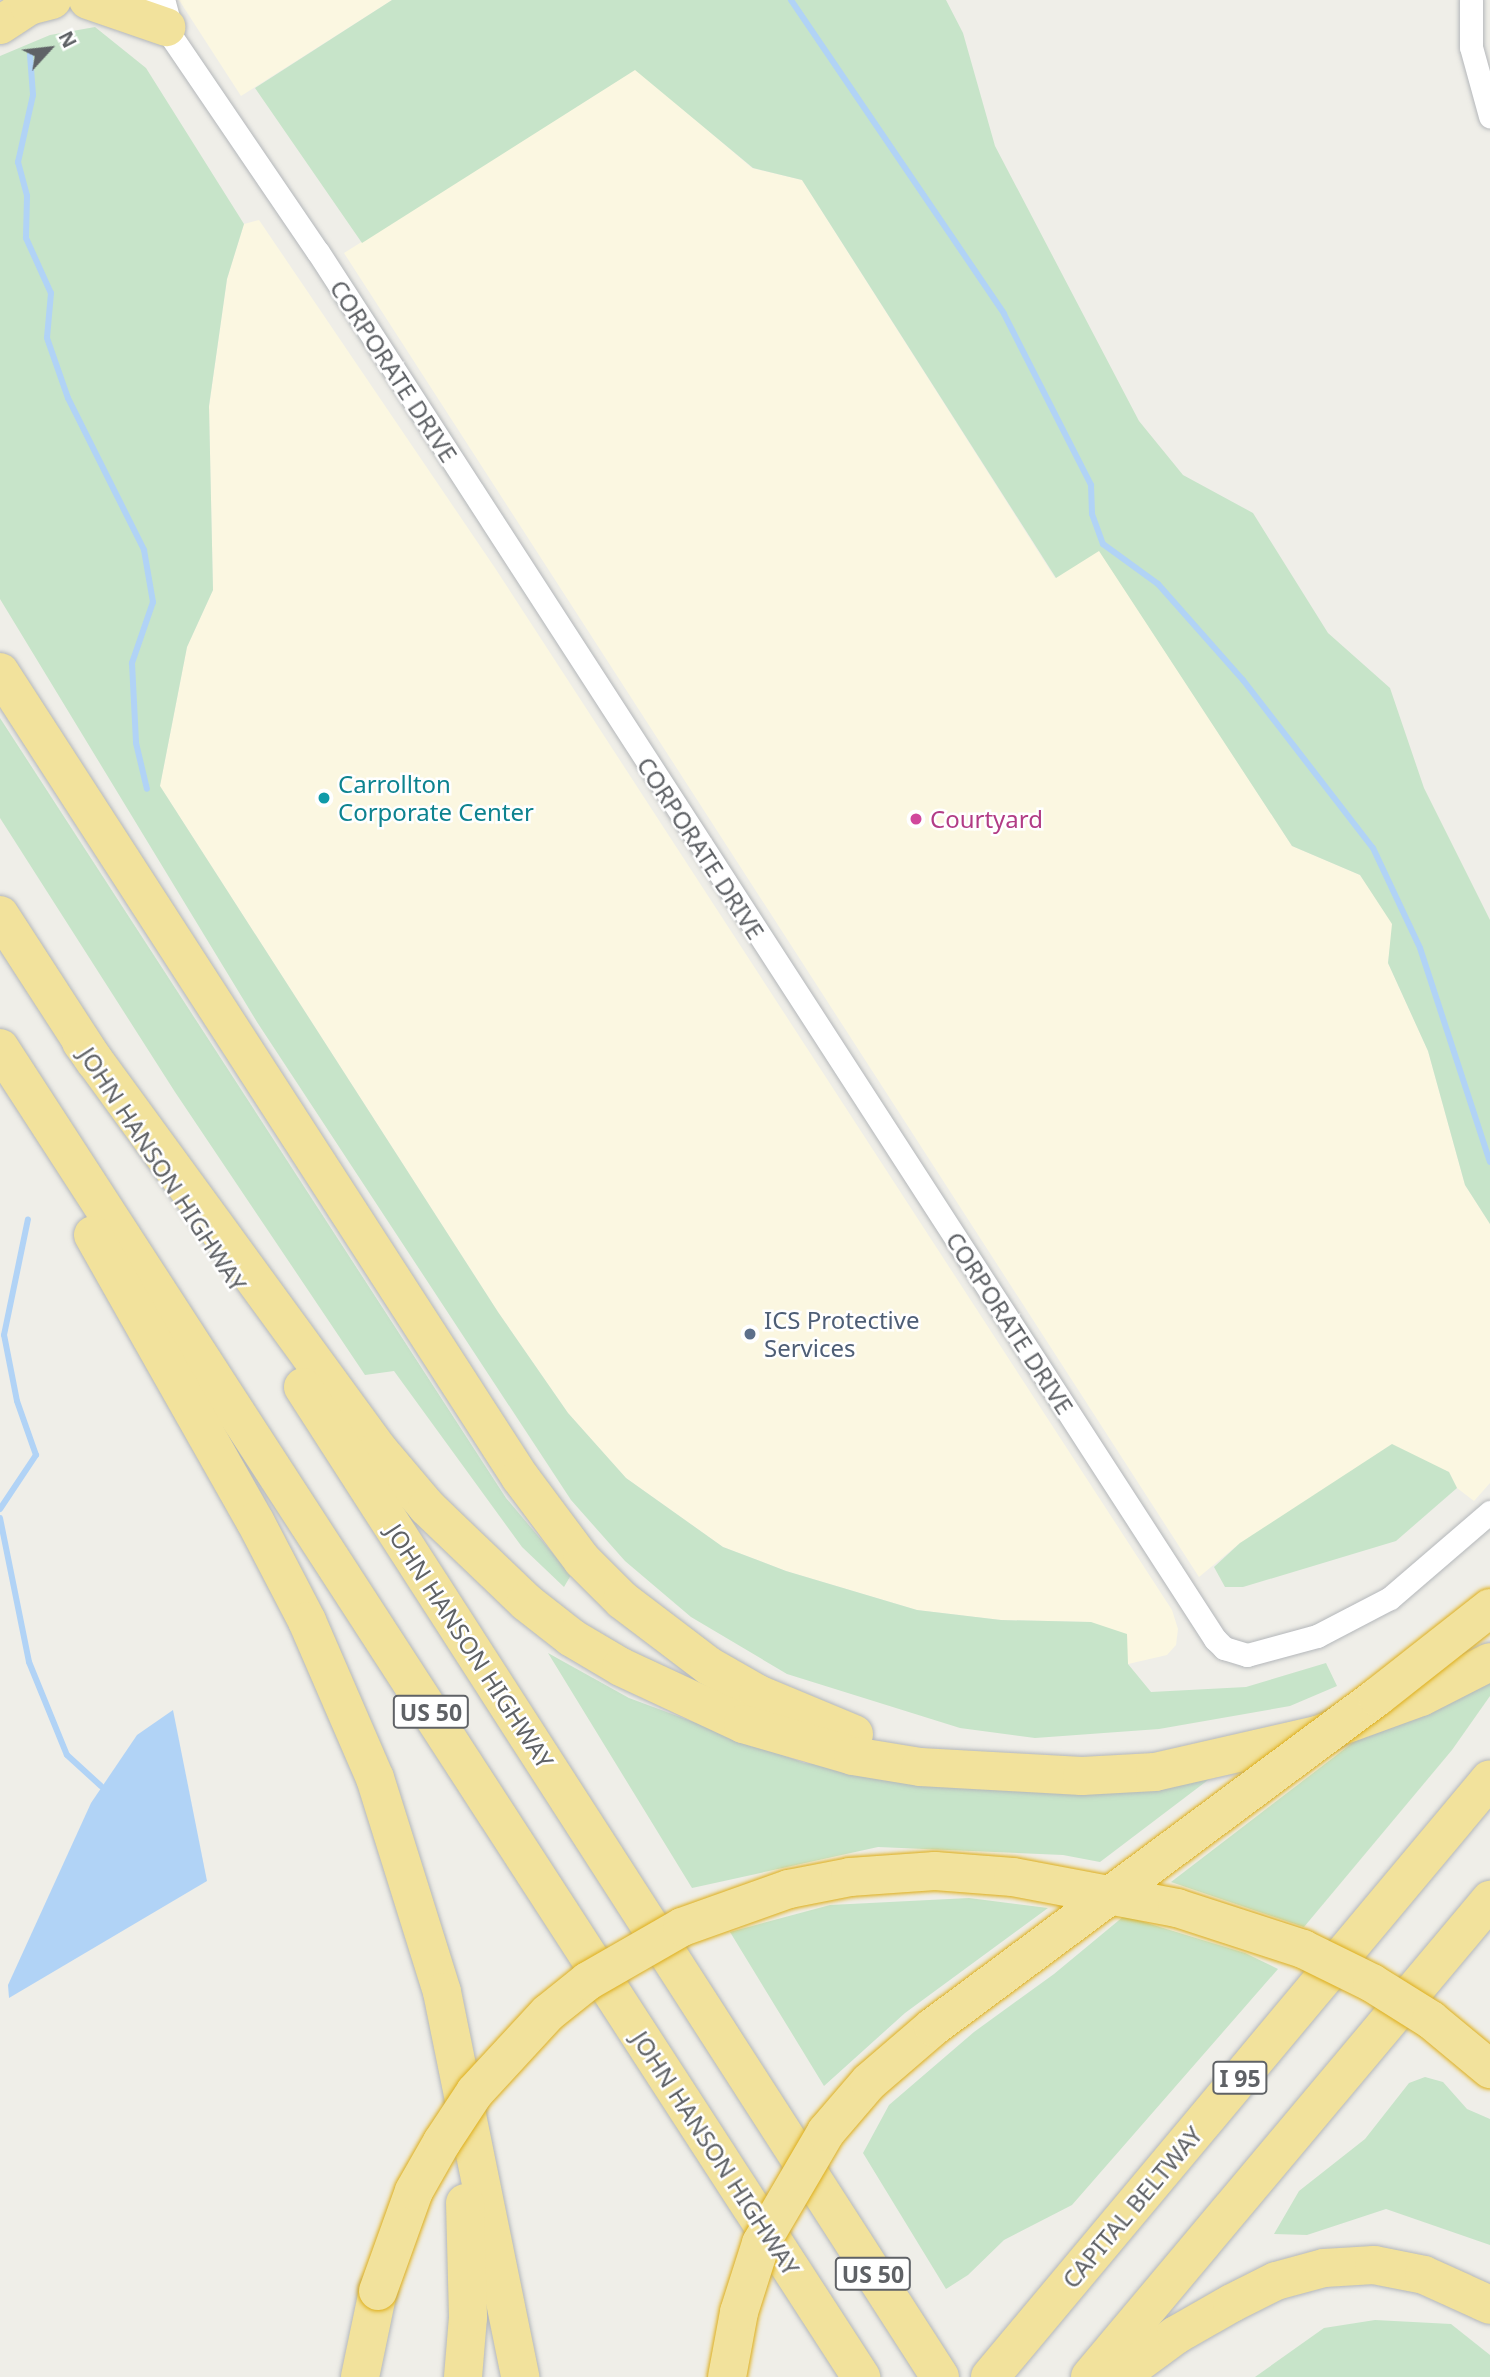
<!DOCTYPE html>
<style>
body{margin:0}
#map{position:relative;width:1490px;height:2377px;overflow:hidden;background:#efeee8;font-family:"Noto Sans",sans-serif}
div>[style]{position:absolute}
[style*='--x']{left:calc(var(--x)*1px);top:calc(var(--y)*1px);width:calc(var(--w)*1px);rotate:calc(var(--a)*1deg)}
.commercial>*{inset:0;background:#fbf7e1}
.green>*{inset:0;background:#c7e4c9}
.water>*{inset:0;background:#b1d3f6}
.stream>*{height:6px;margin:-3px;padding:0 3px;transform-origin:3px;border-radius:3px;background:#b1d3f6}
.roads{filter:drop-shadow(0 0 2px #b4b7ba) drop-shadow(0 0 2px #b4b7ba)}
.minor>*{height:23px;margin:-11.5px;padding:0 11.5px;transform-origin:11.5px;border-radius:11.5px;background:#fff}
.secondary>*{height:32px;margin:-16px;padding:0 16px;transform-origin:16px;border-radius:16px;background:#fff}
.motorway>*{height:38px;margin:-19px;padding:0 19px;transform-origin:19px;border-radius:19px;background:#f2e29c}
.bridges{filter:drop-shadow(0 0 2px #deae19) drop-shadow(0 0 2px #deae19)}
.motorway-bridge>*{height:38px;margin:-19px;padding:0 19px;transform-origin:19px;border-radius:19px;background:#f2e29c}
.dots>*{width:19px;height:19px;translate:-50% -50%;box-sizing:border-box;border:4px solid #fff;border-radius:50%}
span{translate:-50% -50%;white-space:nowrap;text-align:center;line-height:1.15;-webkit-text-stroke:5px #fff;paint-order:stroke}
.shield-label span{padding:2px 5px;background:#fff;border:2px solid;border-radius:5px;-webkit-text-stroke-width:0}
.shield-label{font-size:23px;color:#5f6266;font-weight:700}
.street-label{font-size:24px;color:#5f6266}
.culture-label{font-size:24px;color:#0d838f}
.left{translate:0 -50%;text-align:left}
.hotel-label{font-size:24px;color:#b23c85}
.service-label{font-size:24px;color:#4e5e75}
.north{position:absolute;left:14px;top:14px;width:70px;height:70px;-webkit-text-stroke:5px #fff;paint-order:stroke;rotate:63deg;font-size:19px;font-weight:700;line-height:28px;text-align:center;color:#5f6266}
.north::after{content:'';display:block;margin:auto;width:24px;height:32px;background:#5f6266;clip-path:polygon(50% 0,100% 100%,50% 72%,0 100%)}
</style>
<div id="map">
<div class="commercial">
<i style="clip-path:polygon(179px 0,392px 0,241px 96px)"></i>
<i style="clip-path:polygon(636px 69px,752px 168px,802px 180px,1055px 578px,1099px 550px,1292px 846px,1360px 875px,1393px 924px,1388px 963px,1428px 1051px,1465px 1185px,1490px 1224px,1490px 1483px,1474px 1501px,1457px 1488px,1449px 1472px,1435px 1467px,1240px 1543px,1199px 1577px,344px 253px)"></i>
<i style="clip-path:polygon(259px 220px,495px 568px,1172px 1610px,1178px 1629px,1176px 1645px,1167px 1655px,1128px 1664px,1091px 1622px,1001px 1620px,917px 1610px,786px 1571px,723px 1547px,626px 1478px,568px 1413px,498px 1312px,160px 786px,187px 647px,213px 590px,209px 407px,227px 279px,244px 224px)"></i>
</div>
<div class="green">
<i style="clip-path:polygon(392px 0,946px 0,963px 33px,995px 146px,1139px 421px,1183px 475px,1253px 513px,1328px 633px,1390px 688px,1424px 788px,1490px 920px,1490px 1224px,1465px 1185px,1428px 1051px,1388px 963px,1392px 924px,1360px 875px,1292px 846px,1099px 551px,1056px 578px,802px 180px,753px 168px,635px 70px,362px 243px,255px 88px)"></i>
<i style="clip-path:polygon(95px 27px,146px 68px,244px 224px,227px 279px,209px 406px,213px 590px,187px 647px,160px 786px,498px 1312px,568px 1413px,626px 1478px,723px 1547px,786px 1571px,917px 1610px,1001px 1620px,1091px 1622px,1127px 1634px,1128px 1664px,1151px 1692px,1246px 1687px,1326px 1663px,1337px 1686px,1290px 1706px,1159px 1729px,1035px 1738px,960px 1728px,787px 1674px,691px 1617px,625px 1561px,571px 1500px,257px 1022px,0 599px,0 56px,50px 35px)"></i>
<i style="clip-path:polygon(0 718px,506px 1498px,571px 1575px,564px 1587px,522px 1547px,394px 1371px,365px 1375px,175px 1092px,0 818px)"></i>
<i style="clip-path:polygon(1392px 1444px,1449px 1472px,1457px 1488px,1396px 1541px,1243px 1587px,1225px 1587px,1214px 1567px,1240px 1543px)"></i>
<i style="clip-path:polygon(548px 1653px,629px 1698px,804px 1763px,911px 1775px,1212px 1777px,1100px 1862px,1063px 1855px,878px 1847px,692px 1888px)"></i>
<i style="clip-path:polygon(1490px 1672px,1490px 1696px,1452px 1750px,1304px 1927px,1171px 1882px,1381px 1721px)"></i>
<i style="clip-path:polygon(969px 1898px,1048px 1908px,905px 2013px,824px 2086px,730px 1932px,830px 1905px)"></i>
<i style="clip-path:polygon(1124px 1916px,1245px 1953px,1278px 1969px,1072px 2205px,1004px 2240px,968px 2275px,946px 2289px,863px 2153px,889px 2105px,974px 2032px,1054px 1974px)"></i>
<i style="clip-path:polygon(1425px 2077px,1443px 2082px,1467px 2109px,1490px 2119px,1490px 2245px,1386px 2209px,1307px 2235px,1274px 2234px,1299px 2191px,1365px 2139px,1409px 2083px)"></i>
<i style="clip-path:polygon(1375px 2320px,1451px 2324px,1490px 2355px,1490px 2377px,1255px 2377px,1324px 2328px)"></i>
</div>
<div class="water">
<i style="clip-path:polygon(173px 1710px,207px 1881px,9px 1998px,8px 1985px,91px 1803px,137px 1735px)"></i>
</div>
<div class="stream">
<i style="--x:791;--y:0;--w:379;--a:55.8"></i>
<i style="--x:1004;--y:314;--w:192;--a:63"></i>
<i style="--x:1091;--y:485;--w:29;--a:88"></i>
<i style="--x:1092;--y:514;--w:32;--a:70"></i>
<i style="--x:1103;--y:544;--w:68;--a:36"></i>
<i style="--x:1158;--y:584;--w:128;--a:48.5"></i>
<i style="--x:1243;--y:680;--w:212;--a:52.3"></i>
<i style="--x:1373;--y:848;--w:110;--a:64.8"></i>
<i style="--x:1420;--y:948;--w:225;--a:71.9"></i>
<i style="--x:30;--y:55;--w:40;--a:85.7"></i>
<i style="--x:33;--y:95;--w:69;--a:102.6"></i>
<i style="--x:18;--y:162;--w:35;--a:75"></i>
<i style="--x:27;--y:196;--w:42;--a:91.4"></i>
<i style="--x:26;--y:238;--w:60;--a:65.6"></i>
<i style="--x:51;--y:293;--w:45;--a:95.1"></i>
<i style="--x:47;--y:338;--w:64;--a:70.7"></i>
<i style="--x:68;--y:398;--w:170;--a:63.4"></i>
<i style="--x:144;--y:550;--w:53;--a:80.2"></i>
<i style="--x:153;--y:602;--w:65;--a:109"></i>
<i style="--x:132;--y:663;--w:80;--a:87.1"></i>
<i style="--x:136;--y:743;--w:47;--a:76.6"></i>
<i style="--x:0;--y:1509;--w:65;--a:-56.3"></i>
<i style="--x:36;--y:1455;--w:57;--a:-109.4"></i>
<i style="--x:17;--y:1401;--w:67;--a:-101.1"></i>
<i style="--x:4;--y:1335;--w:118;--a:-78.3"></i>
<i style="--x:0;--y:1518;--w:147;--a:78.6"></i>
<i style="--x:29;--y:1662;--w:100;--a:67.8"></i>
<i style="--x:67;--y:1755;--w:46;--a:42.4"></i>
</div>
<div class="roads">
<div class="minor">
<i style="--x:1471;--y:0;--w:47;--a:90"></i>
<i style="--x:1471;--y:47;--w:72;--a:74.6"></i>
<i style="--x:158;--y:17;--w:284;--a:55.8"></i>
<i style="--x:318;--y:252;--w:1652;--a:57.11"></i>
<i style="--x:1215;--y:1639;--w:13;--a:45"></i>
<i style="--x:1224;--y:1648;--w:24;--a:17"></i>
<i style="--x:1247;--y:1655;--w:73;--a:-15.2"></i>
<i style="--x:1317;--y:1636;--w:82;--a:-27.5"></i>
<i style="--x:1390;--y:1598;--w:132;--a:-40.7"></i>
</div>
<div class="secondary">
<i style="--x:159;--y:0;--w:28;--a:75"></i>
</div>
<div class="motorway">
<i style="--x:88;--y:0;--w:83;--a:19.1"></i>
<i style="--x:0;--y:25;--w:35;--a:-33"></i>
<i style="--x:29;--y:6;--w:24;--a:-15"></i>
<i style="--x:0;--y:672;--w:958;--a:57.14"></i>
<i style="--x:520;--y:1477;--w:104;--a:53.2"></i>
<i style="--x:582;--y:1560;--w:57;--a:45"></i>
<i style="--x:622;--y:1600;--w:109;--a:37.2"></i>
<i style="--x:709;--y:1666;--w:56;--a:29.7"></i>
<i style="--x:758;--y:1694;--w:104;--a:22.6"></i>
<i style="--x:0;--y:915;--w:175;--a:57.1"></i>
<i style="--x:81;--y:1042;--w:504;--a:53.88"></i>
<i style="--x:378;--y:1449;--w:76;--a:49.8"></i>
<i style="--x:427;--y:1507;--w:137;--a:43.8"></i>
<i style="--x:526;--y:1602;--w:58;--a:38"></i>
<i style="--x:572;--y:1638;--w:57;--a:30.6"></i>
<i style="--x:621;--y:1667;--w:135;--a:25"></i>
<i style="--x:743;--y:1724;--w:115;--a:16.2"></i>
<i style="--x:853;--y:1756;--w:68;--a:9.3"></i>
<i style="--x:920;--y:1767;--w:162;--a:3.2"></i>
<i style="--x:1082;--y:1776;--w:73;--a:-3.1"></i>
<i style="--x:1155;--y:1772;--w:166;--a:-12.9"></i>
<i style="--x:1317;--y:1735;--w:111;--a:-20.1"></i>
<i style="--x:1421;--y:1697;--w:77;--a:-26.9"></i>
<i style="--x:0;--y:1048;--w:1584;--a:57.06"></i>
<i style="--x:93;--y:1235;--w:329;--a:60.5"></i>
<i style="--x:255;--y:1521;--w:113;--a:62.5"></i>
<i style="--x:307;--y:1621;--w:171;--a:66.6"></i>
<i style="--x:375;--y:1778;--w:224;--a:72.6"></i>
<i style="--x:442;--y:1992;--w:393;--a:78.5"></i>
<i style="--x:303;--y:1387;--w:1177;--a:57.24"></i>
<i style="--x:360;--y:2377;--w:88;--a:-78.2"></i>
<i style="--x:463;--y:2377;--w:60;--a:-85.2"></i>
<i style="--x:468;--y:2317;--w:114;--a:-91.5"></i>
<i style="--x:990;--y:2377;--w:779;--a:-50.1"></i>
<i style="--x:1090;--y:2377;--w:623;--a:-50.02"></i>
<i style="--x:1119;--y:2377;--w:71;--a:-36.4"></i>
<i style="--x:1176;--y:2335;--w:64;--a:-29.7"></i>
<i style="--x:1232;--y:2303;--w:49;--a:-26.6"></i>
<i style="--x:1276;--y:2281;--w:50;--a:-15.2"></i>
<i style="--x:1324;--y:2268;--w:50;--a:-3.4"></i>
<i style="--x:1374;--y:2265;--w:51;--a:11.3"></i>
<i style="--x:1424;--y:2275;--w:72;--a:24.4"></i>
</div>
</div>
<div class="bridges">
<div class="motorway-bridge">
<i style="--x:378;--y:2291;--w:106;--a:-70.2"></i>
<i style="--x:414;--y:2191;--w:56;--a:-60.3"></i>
<i style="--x:442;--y:2142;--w:60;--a:-56.6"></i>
<i style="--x:475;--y:2092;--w:108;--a:-47.3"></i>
<i style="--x:548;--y:2013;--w:51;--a:-38.7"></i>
<i style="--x:588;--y:1981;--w:108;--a:-29.9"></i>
<i style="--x:682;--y:1927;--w:114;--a:-19.6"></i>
<i style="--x:789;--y:1889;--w:62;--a:-11.1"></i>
<i style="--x:850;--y:1877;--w:85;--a:-4"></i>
<i style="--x:935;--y:1871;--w:78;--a:4.4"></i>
<i style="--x:1013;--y:1877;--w:167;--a:10.7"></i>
<i style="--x:1177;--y:1908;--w:133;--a:18"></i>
<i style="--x:1303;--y:1949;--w:77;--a:26.2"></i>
<i style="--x:1372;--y:1983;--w:70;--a:32.1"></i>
<i style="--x:1431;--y:2020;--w:77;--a:39.7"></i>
<i style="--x:727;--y:2377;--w:66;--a:-79.5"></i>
<i style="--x:739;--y:2312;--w:72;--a:-72.3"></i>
<i style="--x:761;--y:2243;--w:129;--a:-59.6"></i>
<i style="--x:826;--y:2132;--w:66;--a:-49.3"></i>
<i style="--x:869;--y:2082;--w:84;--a:-40.7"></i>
<i style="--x:933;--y:2027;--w:553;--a:-36.62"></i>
<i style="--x:1377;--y:1697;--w:144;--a:-38.2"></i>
</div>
</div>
<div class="dots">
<i style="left:324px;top:798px;background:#0f9aa8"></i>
<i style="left:916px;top:819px;background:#d1479c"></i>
<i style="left:750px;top:1334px;background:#5c6f8a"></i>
</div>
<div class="shield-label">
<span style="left:431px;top:1712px">US 50</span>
<span style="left:1240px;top:2078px">I 95</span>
<span style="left:873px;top:2274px">US 50</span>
</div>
<div class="street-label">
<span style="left:394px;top:371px;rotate:57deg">CORPORATE DRIVE</span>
<span style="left:701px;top:848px;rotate:57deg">CORPORATE DRIVE</span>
<span style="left:163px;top:1169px;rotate:57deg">JOHN HANSON HIGHWAY</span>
<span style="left:1010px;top:1323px;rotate:57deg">CORPORATE DRIVE</span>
<span style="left:470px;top:1646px;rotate:57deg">JOHN HANSON HIGHWAY</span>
<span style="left:716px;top:2153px;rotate:57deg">JOHN HANSON HIGHWAY</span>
<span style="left:1132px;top:2207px;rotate:-50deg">CAPITAL BELTWAY</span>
</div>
<div class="culture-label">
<span class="left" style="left:338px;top:798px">Carrollton<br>Corporate Center</span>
</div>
<div class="hotel-label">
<span class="left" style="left:930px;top:819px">Courtyard</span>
</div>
<div class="service-label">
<span class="left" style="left:764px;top:1334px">ICS Protective<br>Services</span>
</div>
<div class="north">N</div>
</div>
